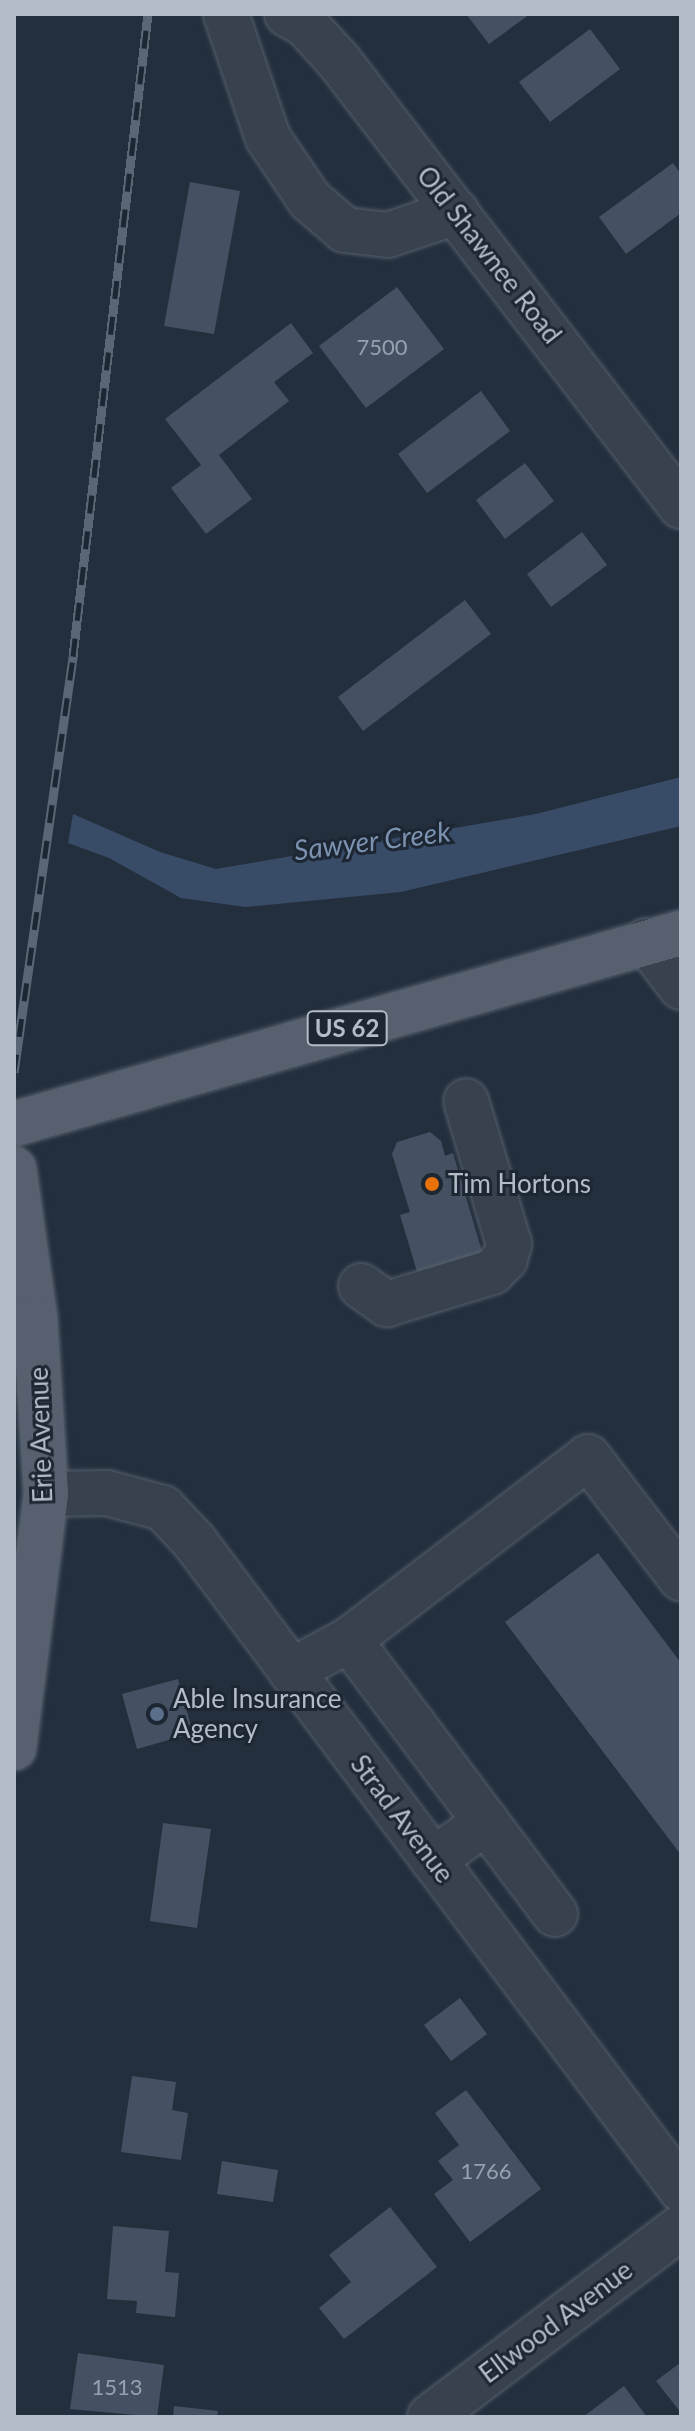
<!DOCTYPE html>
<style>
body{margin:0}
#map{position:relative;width:695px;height:2431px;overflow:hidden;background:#242f3e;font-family:Lato,sans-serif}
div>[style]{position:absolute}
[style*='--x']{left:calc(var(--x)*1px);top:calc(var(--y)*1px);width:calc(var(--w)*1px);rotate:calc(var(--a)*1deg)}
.water>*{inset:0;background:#394c67}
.building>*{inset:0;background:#455162}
.roads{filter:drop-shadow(0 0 2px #565f6c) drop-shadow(0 0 2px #565f6c)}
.minor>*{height:44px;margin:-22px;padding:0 22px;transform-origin:22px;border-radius:22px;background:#38414e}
.major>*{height:44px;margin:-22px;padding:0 22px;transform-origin:22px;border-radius:22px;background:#56606e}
.rail>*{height:9px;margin-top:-4.5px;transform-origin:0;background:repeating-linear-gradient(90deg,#1d2633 0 18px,#5a6575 0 36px);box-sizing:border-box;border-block:2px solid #5a6575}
.dots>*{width:22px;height:22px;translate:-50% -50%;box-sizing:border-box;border:4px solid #1d2633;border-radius:50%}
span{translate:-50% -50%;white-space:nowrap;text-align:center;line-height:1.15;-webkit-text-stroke:6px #1d2633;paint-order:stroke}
.number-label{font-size:22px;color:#98a1af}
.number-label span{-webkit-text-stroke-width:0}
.shield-label span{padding:2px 6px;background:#1d2633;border:2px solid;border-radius:6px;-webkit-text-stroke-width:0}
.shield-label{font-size:24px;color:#b4bcc9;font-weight:700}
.street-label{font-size:26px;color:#b4bcc9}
.poi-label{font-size:26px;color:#b4bcc9}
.left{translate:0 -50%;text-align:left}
.water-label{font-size:28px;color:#7c92b1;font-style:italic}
.frame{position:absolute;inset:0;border:16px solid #b4bcc9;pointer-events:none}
</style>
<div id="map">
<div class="water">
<i style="clip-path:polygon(681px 777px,681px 826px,401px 892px,245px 907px,181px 898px,109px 858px,68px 843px,73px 814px,160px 852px,216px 869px,536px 814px)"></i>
</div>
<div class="building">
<i style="clip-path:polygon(466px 14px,530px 14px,489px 44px)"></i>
<i style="clip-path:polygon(590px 29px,620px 69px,550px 122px,519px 82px)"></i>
<i style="clip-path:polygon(673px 163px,681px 174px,681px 213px,626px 254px,599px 217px)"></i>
<i style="clip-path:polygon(190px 182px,240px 191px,214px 334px,164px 326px)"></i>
<i style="clip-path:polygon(397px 287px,444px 349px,366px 408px,319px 346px)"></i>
<i style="clip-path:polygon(291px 323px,313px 353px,274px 382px,289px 401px,219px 455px,252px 499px,206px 534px,171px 488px,201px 465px,165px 419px)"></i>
<i style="clip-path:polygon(481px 391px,510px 431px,427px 493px,398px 454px)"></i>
<i style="clip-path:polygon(525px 463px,554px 501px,505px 539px,476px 500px)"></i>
<i style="clip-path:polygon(582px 532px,607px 565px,551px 607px,527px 574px)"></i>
<i style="clip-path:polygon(465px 600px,491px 634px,363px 731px,338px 697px)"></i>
<i style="clip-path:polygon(430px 1132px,441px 1141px,445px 1156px,453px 1153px,483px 1255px,418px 1275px,400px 1215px,410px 1212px,392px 1154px,397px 1142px)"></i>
<i style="clip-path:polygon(598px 1553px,681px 1663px,681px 1855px,505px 1622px)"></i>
<i style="clip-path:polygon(178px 1679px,193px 1733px,137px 1749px,122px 1694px)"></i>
<i style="clip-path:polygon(163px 1823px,211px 1829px,197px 1928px,150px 1921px)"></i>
<i style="clip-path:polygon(460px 1998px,487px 2034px,451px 2061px,424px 2025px)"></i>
<i style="clip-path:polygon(132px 2076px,176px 2082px,172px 2110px,188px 2113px,181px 2160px,121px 2152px)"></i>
<i style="clip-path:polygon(466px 2090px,541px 2189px,470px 2242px,434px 2194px,453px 2180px,438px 2161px,459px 2145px,435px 2113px)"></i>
<i style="clip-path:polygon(222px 2161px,278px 2170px,273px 2202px,217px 2194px)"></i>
<i style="clip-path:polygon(390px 2207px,437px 2267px,344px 2339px,319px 2308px,351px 2282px,329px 2255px)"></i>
<i style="clip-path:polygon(113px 2226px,169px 2231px,165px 2272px,179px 2273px,175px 2317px,136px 2313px,137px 2301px,107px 2299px)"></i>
<i style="clip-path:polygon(78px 2353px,164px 2365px,157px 2417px,70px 2409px)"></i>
<i style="clip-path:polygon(681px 2362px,681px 2413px,656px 2381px)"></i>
<i style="clip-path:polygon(624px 2386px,647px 2417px,583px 2417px)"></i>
<i style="clip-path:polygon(174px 2406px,218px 2411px,217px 2417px,173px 2417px)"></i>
</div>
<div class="roads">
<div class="minor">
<i style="--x:226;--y:14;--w:131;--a:71.3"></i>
<i style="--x:268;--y:138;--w:75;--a:55.9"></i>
<i style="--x:310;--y:200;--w:46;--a:40.6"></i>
<i style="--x:345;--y:230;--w:43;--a:6.6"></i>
<i style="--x:388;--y:235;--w:72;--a:-18.7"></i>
<i style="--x:287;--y:14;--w:21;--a:29"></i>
<i style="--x:305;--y:24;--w:49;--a:47.5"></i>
<i style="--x:338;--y:60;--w:563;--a:52.44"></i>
<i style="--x:646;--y:941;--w:58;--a:52.7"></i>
<i style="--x:361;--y:1286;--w:32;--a:35"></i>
<i style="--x:387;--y:1304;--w:110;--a:-16.9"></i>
<i style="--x:492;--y:1272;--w:18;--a:-45"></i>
<i style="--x:505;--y:1259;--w:16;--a:-75"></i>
<i style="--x:509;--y:1244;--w:149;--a:-106.7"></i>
<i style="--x:46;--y:1494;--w:61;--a:-0.9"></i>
<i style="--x:107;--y:1493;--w:58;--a:15"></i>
<i style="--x:163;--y:1508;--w:45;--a:46.8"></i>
<i style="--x:194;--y:1541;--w:811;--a:53.07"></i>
<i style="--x:349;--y:1640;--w:301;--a:-37.4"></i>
<i style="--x:588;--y:1457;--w:153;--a:52.5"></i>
<i style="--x:291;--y:1671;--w:66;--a:-28.1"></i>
<i style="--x:349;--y:1640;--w:108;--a:52.9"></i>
<i style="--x:414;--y:1726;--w:120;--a:53.1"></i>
<i style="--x:486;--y:1822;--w:65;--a:144.4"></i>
<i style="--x:486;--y:1822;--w:115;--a:53.1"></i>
<i style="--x:430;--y:2417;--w:315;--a:-37.1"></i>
</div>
<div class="major">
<i style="--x:14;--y:1124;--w:694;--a:-15.98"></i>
<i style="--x:14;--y:1169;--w:150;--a:82"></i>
<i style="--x:35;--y:1318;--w:176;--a:86.4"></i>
<i style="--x:46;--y:1494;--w:256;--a:97.2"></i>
</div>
</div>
<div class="rail">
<i style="--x:14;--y:1072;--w:420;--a:-81.9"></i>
<i style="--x:73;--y:656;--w:646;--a:-83.34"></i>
</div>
<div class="dots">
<i style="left:432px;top:1184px;background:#e8710a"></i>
<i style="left:157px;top:1714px;background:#5c6f8a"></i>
</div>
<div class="number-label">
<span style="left:382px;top:347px">7500</span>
<span style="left:486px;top:2171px">1766</span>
<span style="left:117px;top:2387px">1513</span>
</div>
<div class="shield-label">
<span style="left:347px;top:1028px">US 62</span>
</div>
<div class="street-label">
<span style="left:489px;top:255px;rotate:52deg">Old Shawnee Road</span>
<span style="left:41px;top:1435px;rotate:-92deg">Erie Avenue</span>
<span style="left:402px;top:1819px;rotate:53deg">Strad Avenue</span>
<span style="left:556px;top:2322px;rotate:-37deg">Ellwood Avenue</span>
</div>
<div class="poi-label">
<span class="left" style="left:448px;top:1184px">Tim Hortons</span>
<span class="left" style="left:173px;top:1714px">Able Insurance<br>Agency</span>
</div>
<div class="water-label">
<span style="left:372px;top:840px;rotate:-7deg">Sawyer Creek</span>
</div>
<div class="frame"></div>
</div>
